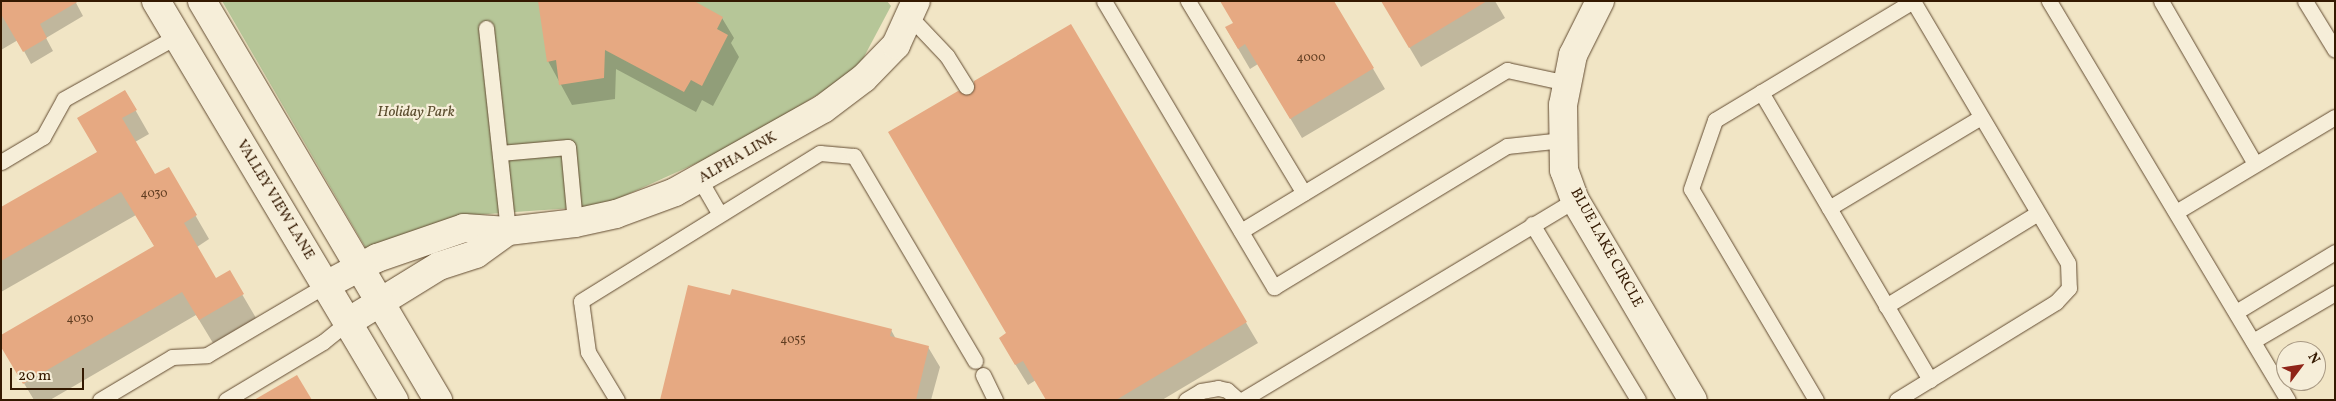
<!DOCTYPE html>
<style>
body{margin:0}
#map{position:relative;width:2336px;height:401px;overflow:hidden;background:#f1e5c5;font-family:Vollkorn,serif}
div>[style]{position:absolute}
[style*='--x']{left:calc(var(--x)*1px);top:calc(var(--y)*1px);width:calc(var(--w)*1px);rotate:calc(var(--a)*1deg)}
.green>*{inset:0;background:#b6c698}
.shadow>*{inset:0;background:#0003}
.building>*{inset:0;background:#e6a982}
.roads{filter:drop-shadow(0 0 1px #634c32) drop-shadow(0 0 1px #634c32)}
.service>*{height:15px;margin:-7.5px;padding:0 7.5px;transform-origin:7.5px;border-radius:7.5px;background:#f6eed9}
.minor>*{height:28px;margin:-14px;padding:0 14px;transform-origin:14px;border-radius:14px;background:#f6eed9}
.secondary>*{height:28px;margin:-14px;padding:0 14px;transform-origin:14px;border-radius:14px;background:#f6eed9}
span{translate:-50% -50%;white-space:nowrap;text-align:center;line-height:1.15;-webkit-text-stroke:4.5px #f6eed9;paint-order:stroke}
.number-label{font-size:12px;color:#603d21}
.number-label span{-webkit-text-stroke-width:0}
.park-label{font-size:15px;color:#5b4d2e;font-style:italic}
.street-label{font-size:15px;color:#341901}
.frame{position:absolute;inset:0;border:2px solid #341901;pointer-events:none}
.north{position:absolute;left:2276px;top:341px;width:50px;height:50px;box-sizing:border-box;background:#f6eed9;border:1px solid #a89983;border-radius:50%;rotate:59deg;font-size:14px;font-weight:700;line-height:20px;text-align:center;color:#341901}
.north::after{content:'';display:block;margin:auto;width:18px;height:22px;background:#8f2418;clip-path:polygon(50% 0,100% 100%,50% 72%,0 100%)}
.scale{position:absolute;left:10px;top:368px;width:74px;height:22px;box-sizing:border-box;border:2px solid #341901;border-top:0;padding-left:6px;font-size:15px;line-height:18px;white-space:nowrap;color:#341901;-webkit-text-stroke:4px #f6eed9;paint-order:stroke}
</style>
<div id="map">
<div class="green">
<i style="clip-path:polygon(222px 1px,887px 1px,891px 6px,857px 70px,739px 144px,602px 206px,459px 216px,368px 252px)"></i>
</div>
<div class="shadow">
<i style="clip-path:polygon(1px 1px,75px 1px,83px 16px,46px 38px,53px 51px,31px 64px,18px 40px,1px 50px)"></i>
<i style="clip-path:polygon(1333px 1px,1385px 89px,1302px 138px,1258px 64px,1250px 69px,1226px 28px)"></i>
<i style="clip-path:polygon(1382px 1px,1495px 1px,1505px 18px,1421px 67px)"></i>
<i style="clip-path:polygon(722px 18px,734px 38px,731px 43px,739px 57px,713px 106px,702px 100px,696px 112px,616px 69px,615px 99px,572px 105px,548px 61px)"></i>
<i style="clip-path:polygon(1071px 26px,1258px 343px,1162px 400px,1047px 400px,1036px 380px,1028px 385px,1012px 359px,971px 96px)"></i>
<i style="clip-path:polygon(125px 92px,149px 134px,135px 142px,155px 176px,168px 168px,209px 239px,197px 247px,216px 280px,229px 272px,256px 318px,213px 343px,196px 315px,50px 400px,34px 400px,1px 345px,155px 247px,136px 215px,1px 292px,1px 208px,98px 152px)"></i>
<i style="clip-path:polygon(891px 330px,896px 339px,928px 347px,940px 367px,931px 400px,661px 400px)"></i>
</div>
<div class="building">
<i style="clip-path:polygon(1px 1px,79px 1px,40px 24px,47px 38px,23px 52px,1px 14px)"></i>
<i style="clip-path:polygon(538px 1px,694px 1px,723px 17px,717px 29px,728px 35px,702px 86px,691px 80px,684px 92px,605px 50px,604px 78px,559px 85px,556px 60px,547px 62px)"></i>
<i style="clip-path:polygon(1220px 1px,1334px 1px,1374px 68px,1290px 119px,1245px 44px,1238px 49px,1225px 27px,1233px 23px)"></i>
<i style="clip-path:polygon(1381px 1px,1487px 1px,1409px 48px)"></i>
<i style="clip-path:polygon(1071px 24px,1247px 322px,1116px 400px,1046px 400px,1023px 361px,1015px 365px,999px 338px,1006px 333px,888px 132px,958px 91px,971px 94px,974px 90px,974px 81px)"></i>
<i style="clip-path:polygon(125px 90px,137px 110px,122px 118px,155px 174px,169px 167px,197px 215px,184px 223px,216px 278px,230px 270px,244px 294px,199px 320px,182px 292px,23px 384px,1px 347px,1px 335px,154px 246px,121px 192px,1px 261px,1px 207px,97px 152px,77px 118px)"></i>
<i style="clip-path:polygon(688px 285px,730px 295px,732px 289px,892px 329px,890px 336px,929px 346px,916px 400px,660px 400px)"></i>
<i style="clip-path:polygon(297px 375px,312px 400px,254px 400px)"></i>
</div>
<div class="roads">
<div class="service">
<i style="--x:1104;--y:1;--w:333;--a:59.3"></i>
<i style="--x:1274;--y:287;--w:272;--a:-31.2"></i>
<i style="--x:1507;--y:146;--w:56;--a:-6.1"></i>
<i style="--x:1188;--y:1;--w:224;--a:58.9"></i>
<i style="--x:2049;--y:1;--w:465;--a:59.1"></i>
<i style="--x:2161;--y:1;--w:188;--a:60"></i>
<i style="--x:2305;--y:1;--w:57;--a:58.5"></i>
<i style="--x:911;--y:18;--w:52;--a:46.5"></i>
<i style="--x:947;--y:56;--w:36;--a:58"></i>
<i style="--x:486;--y:28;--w:204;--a:83.8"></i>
<i style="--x:1761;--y:92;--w:334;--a:59.6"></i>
<i style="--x:500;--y:153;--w:68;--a:-5"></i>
<i style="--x:568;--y:147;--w:76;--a:84.7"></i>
<i style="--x:1;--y:162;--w:49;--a:-30.8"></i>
<i style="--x:43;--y:137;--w:43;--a:-61.1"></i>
<i style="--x:64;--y:99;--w:129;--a:-29.1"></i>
<i style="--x:700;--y:180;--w:39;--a:60"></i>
<i style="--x:1829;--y:208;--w:177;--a:-30.9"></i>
<i style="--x:2176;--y:212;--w:185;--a:-30.9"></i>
<i style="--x:1532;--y:224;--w:205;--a:58.9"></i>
<i style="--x:1241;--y:231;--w:311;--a:-31.2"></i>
<i style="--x:1507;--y:70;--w:61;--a:12.2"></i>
<i style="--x:1886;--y:306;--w:178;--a:-31.5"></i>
<i style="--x:2236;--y:312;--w:116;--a:-31.2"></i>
<i style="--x:2253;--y:341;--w:95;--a:-30.3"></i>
<i style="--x:983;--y:375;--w:28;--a:64"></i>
<i style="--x:100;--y:400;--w:84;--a:-30.8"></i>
<i style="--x:172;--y:357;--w:35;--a:-3"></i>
<i style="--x:207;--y:355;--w:138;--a:-30.5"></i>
<i style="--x:226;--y:400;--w:113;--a:-30.9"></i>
<i style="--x:323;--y:342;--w:32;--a:-39"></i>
<i style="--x:617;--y:400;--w:56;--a:-121.1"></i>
<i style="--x:588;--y:352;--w:51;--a:-97.8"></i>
<i style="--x:581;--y:301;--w:281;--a:-31.8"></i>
<i style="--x:820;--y:153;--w:34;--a:5"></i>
<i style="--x:854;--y:156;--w:238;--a:59.4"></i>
<i style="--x:1186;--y:400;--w:17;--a:-31"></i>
<i style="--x:1201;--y:391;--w:17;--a:-10"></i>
<i style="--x:1218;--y:388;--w:9;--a:13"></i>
<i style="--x:1227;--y:390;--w:15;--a:42"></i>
<i style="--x:1242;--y:400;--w:388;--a:-31"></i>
<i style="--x:1816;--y:400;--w:245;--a:-120.6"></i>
<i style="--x:1691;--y:189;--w:73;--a:-70.8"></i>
<i style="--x:1715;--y:120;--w:231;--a:-31"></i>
<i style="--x:1913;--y:1;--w:304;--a:59.4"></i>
<i style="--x:2068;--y:263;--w:25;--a:88"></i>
<i style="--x:2069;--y:288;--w:19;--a:133"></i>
<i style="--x:2056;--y:302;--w:187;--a:148.4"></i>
</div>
<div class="minor">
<i style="--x:1600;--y:1;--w:60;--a:116.6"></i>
<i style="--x:1573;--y:55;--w:51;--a:101.3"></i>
<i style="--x:1563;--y:105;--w:65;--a:89.1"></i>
<i style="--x:1564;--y:170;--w:32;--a:70"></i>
<i style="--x:1575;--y:200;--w:232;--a:59.5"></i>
<i style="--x:326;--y:285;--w:58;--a:-27.9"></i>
<i style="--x:377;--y:258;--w:92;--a:-19"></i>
<i style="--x:464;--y:228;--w:44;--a:3.9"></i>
<i style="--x:508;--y:231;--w:67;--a:-6.8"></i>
<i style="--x:575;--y:223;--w:42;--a:-12.4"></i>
<i style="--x:616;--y:214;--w:63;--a:-20.4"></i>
<i style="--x:675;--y:192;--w:170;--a:-29.3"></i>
<i style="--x:823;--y:109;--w:51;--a:-37.1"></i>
<i style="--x:864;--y:78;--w:46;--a:-45.9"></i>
<i style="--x:896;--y:45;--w:48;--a:-65.6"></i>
<i style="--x:348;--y:322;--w:107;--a:-31.6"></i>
<i style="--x:439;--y:266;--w:39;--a:-18"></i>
<i style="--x:476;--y:254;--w:39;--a:-36"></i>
</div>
<div class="secondary">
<i style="--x:156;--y:1;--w:465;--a:59.2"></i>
<i style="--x:202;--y:1;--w:464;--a:59.4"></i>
</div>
</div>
<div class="number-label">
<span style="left:1311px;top:59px">4000</span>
<span style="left:154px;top:195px">4030</span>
<span style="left:80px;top:320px">4030</span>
<span style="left:793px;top:341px">4055</span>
</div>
<div class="park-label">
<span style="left:416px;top:113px">Holiday Park</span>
</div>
<div class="street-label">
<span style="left:738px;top:158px;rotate:-30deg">ALPHA LINK</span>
<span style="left:275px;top:200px;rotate:59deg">VALLEY VIEW LANE</span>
<span style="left:1606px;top:248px;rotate:61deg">BLUE LAKE CIRCLE</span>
</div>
<div class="frame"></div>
<div class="north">N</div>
<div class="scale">20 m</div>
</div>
